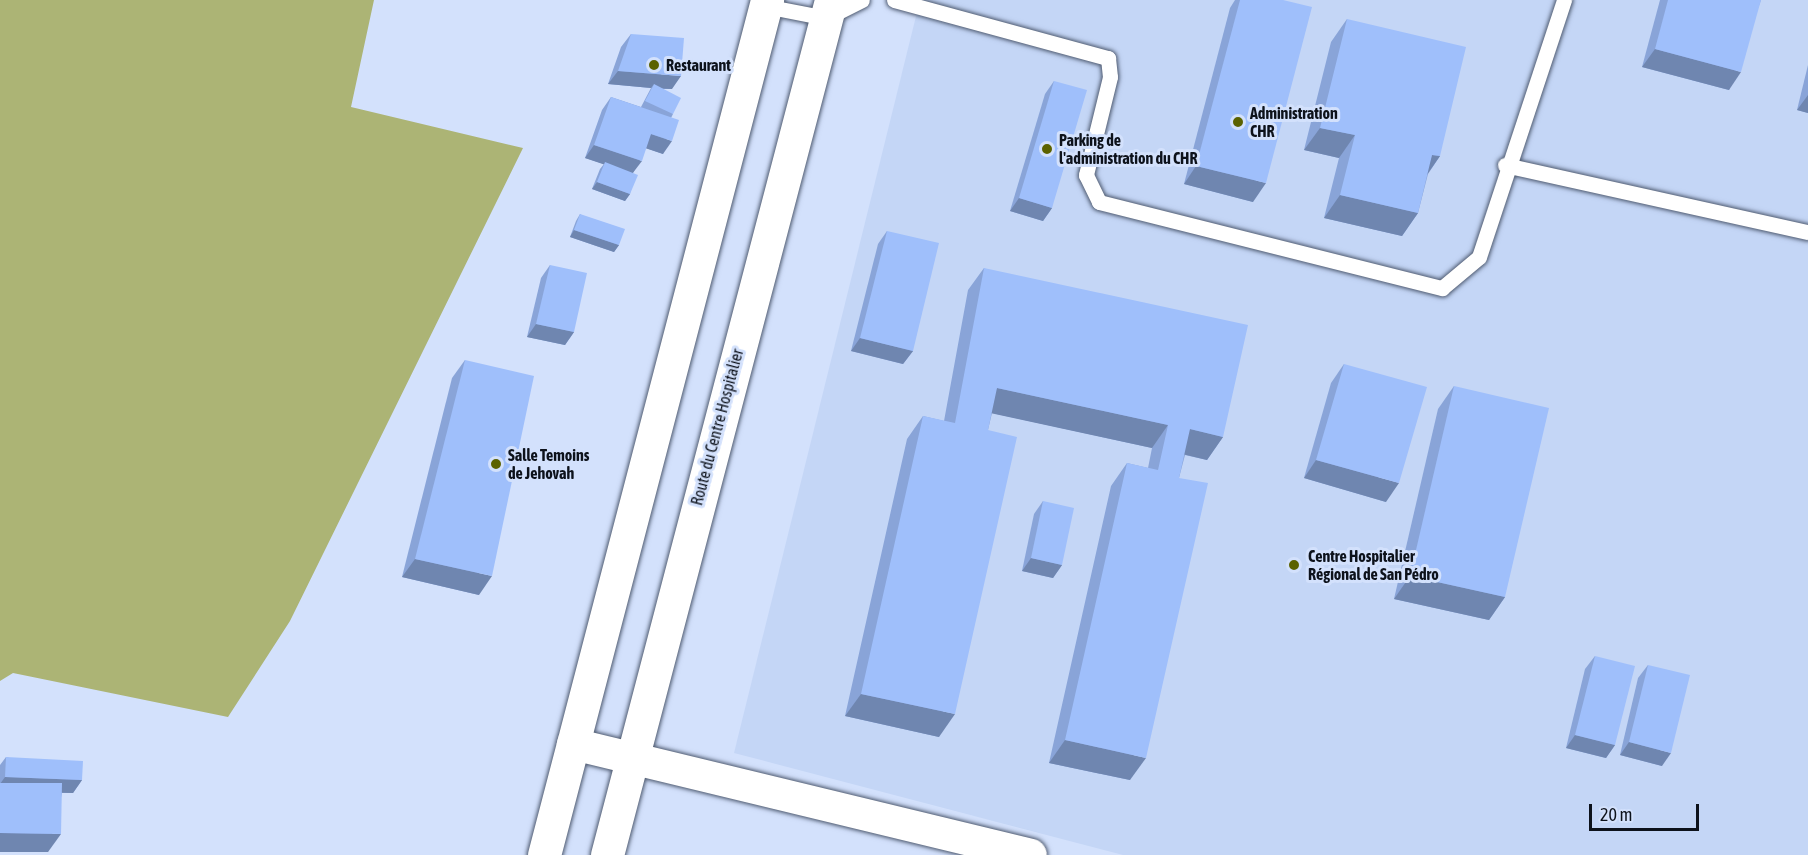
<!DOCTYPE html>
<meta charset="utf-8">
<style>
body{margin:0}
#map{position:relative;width:1808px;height:855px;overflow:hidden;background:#d3e1fc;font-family:"Asap Condensed",sans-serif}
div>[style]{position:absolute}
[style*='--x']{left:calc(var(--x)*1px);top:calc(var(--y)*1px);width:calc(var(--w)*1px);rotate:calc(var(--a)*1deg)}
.built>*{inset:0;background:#c4d6f6}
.green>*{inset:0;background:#acb475}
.roads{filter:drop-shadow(0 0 2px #4f5b71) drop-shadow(0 0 2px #4f5b71)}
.lane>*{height:15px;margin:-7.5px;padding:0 7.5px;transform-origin:7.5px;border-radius:7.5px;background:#fff}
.street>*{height:32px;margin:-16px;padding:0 16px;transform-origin:16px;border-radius:16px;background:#fff}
.secondary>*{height:33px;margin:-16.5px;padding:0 16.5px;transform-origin:16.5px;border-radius:16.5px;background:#fff}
.wall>*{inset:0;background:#89a4d8}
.shaded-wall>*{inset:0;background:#6f86b0}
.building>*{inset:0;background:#9fbffb}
.dots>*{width:16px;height:16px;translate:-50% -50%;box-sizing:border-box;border:3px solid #d3e1fc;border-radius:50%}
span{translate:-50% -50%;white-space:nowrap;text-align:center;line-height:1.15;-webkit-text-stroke:6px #d3e1fc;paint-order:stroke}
.poi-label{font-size:16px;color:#0d121b;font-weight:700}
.left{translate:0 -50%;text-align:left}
.street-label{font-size:16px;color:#0d121b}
.scale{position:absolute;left:1589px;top:804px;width:110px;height:27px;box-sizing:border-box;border:3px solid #0d121b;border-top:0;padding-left:8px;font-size:18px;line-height:21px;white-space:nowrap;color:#0d121b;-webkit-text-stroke:4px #d3e1fc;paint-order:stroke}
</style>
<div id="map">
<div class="built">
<i style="clip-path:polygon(920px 0,1808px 0,1808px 855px,1123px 855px,734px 753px)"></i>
</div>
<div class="green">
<i style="clip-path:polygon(0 0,374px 0,351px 107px,523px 148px,290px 621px,228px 717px,13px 673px,0 681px)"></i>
</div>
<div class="roads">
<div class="lane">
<i style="--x:894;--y:0;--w:222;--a:15.2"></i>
<i style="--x:1108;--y:58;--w:19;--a:84"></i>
<i style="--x:1110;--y:77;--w:101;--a:103.8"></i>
<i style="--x:1086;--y:175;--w:30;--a:64"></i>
<i style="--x:1099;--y:202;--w:354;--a:14.1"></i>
<i style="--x:1442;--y:288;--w:48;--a:-40"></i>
<i style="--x:1479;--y:257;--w:271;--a:-71.7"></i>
<i style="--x:765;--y:6;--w:62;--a:11.1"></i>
<i style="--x:826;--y:18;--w:40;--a:-26.6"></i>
<i style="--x:1505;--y:165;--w:310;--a:12.5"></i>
</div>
<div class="street">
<i style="--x:573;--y:744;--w:471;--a:13.6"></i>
</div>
<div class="secondary">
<i style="--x:544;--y:855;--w:884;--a:-75.38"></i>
<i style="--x:607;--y:855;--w:884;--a:-75.32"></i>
</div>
</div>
<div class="wall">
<i style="clip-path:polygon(1235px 0,1283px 0,1253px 202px,1184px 184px,1230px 8px)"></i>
<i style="clip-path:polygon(1660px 0,1761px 0,1729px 90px,1642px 67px)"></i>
<i style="clip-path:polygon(1347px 19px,1440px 156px,1428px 174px,1418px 213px,1402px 236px,1324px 218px,1339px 158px,1304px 150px,1331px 42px)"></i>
<i style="clip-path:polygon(631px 34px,672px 89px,662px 89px,673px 114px,671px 118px,663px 154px,646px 148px,633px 173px,630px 194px,625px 201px,592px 189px,600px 169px,604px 164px,585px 158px,602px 110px,611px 97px,641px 107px,651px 88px,608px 84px,621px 47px)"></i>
<i style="clip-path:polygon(1808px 65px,1808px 113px,1797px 110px)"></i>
<i style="clip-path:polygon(1054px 81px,1052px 208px,1043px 221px,1010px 211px,1045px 94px)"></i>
<i style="clip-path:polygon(580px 214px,619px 245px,614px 252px,570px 237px,576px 221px)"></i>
<i style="clip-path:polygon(887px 231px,913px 351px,903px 364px,851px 351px,878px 244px)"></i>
<i style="clip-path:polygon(550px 265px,574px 332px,565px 345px,527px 337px,541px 278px)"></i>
<i style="clip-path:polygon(984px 268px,1223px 437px,1207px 460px,1185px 455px,1179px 478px,1130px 780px,1049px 763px,1111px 486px,1127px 463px,1148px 468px,1152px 448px,992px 413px,988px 430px,939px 737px,845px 716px,907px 439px,923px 416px,944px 421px,968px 290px)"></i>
<i style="clip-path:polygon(465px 360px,479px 595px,402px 577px,452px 378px)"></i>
<i style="clip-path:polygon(1344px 364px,1386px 502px,1304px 478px,1331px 383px)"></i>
<i style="clip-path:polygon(1454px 386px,1505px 597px,1489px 620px,1394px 599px,1438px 409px)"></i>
<i style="clip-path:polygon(1043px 501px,1062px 565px,1053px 578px,1022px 571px,1034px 514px)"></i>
<i style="clip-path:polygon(1595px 656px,1615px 745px,1606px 758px,1566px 748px,1585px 669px)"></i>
<i style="clip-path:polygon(1648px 665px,1662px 766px,1620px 755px,1638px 678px)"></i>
<i style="clip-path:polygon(6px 757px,82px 780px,73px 793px,62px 793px,48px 852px,0 852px,0 765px)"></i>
</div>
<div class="shaded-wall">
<i style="clip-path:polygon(1655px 49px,1741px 72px,1729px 90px,1642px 67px)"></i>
<i style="clip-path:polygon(618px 71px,681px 76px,672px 89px,652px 88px,654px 84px,651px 88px,608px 84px)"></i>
<i style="clip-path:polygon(1808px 95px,1808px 113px,1797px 110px)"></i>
<i style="clip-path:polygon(1320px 128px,1355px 135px,1339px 158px,1304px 150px)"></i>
<i style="clip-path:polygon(651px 134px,672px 141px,663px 154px,642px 147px)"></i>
<i style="clip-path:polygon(594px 145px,642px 161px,632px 174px,585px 158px)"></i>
<i style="clip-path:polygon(1432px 155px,1440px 156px,1424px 179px)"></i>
<i style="clip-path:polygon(1196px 166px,1266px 183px,1253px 202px,1184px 184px)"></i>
<i style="clip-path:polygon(597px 182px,630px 194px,625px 201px,592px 189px)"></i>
<i style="clip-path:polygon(1340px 195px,1418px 213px,1402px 236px,1324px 218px)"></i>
<i style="clip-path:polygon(1019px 198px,1052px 208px,1043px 221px,1010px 211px)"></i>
<i style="clip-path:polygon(574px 230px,619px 245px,614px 252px,570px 237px)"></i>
<i style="clip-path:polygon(536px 324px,574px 332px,565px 345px,527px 337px)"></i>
<i style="clip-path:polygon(860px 338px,913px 351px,903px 364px,851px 351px)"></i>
<i style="clip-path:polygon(997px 388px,1168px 425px,1152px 448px,981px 411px)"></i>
<i style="clip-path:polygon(1190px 429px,1223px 437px,1207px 460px,1174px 452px)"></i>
<i style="clip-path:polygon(1316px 460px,1399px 483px,1386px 502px,1304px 478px)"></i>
<i style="clip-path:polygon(1031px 558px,1062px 565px,1053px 578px,1022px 571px)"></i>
<i style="clip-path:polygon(415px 559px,492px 576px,479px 595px,402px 577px)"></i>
<i style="clip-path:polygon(1410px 576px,1505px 597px,1489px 620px,1394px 599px)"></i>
<i style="clip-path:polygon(861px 694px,955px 714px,939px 737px,845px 716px)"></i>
<i style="clip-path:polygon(1575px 735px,1615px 745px,1606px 758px,1566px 748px)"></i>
<i style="clip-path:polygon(1065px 740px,1146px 758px,1130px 780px,1049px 763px)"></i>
<i style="clip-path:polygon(1629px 742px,1671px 753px,1662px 766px,1620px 755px)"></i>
<i style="clip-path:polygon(5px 777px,82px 780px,73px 793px,0 791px,0 784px)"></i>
<i style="clip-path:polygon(0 833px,61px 834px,48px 852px,0 852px)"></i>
</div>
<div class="building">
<i style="clip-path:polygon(1240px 0,1283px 0,1312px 7px,1266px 183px,1196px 166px)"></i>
<i style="clip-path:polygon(1668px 0,1761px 0,1741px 72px,1655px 49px)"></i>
<i style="clip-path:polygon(1347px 19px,1466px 47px,1440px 156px,1432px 155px,1418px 213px,1340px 195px,1355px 135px,1320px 128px)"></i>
<i style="clip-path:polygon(631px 34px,684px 38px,681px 76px,618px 71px)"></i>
<i style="clip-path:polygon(1054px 81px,1087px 90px,1052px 208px,1019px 198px)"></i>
<i style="clip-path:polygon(654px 84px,681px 98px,673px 114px,645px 101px)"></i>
<i style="clip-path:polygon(611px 97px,679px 120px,672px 141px,651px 134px,642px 161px,594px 145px)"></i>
<i style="clip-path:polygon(605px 162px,638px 175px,630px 194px,597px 182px)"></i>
<i style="clip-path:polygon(580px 214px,625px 229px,619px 245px,574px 230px)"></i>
<i style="clip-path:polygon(887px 231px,939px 243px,913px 351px,860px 338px)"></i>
<i style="clip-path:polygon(550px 265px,587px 273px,574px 332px,536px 324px)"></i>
<i style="clip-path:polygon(984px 268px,1248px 325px,1223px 437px,1190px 429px,1179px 478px,1208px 483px,1146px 758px,1065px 740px,1127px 463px,1158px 470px,1168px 425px,997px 388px,988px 430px,1017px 437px,955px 714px,861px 694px,923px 416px,955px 423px)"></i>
<i style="clip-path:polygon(465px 360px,534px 376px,492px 576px,415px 559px)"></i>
<i style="clip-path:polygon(1344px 364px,1427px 387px,1399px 483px,1316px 460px)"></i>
<i style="clip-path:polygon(1454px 386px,1549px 408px,1505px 597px,1410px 576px)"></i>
<i style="clip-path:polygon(1043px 501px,1074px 508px,1062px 565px,1031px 558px)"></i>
<i style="clip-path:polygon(1595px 656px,1635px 666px,1615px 745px,1575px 735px)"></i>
<i style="clip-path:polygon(1648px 665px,1690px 675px,1671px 753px,1629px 742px)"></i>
<i style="clip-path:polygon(6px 757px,83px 761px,82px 780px,5px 777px)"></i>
<i style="clip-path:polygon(0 783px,62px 783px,61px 834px,0 833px)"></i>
</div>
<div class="dots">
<i style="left:654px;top:65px;background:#5b6200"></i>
<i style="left:1238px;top:122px;background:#5b6200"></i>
<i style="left:1047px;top:149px;background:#5b6200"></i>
<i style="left:496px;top:464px;background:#5b6200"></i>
<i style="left:1294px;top:565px;background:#5b6200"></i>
</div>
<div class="poi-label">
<span class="left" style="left:666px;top:65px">Restaurant</span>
<span class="left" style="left:1250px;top:122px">Administration<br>CHR</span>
<span class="left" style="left:1059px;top:149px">Parking de<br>l'administration du CHR</span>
<span class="left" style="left:508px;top:464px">Salle Temoins<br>de Jehovah</span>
<span class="left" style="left:1308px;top:565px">Centre Hospitalier<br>Régional de San Pédro</span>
</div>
<div class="street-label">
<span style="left:717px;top:427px;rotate:-75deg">Route du Centre Hospitalier</span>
</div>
<div class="scale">20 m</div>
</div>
